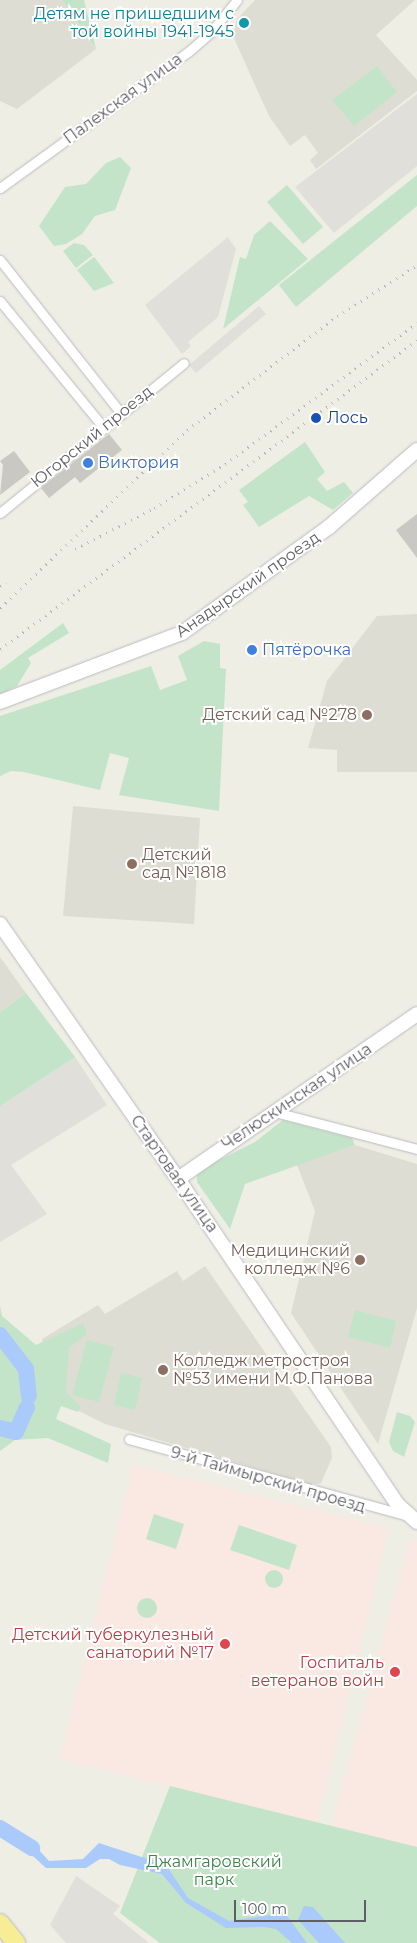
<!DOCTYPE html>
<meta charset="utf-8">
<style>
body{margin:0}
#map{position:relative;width:417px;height:1943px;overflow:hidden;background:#eeeee5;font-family:Montserrat,sans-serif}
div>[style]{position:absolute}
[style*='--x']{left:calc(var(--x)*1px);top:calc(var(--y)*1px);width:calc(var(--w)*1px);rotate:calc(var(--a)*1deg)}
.industrial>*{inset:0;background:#e0dfd9}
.education>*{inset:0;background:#deddd3}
.medical>*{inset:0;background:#fae8e2}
.green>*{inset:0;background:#c3e4c8}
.round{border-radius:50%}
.water>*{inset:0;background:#a9cafa}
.river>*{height:16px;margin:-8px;padding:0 8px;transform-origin:8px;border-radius:8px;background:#a9cafa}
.building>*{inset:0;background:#cac8c2}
.roads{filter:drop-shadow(0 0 1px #babbc0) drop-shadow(0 0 1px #babbc0)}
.street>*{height:9px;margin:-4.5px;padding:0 4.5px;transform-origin:4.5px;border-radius:4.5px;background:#fff}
.secondary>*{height:14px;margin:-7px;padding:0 7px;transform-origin:7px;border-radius:7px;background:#fff}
.highway>*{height:18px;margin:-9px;padding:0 9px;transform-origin:9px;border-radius:9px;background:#f6ed94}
.rail>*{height:2.5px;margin-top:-1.25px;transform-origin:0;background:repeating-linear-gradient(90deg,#b5b6b6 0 1px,transparent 0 7px)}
.dots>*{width:14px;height:14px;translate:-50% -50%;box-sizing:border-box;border:2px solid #fff;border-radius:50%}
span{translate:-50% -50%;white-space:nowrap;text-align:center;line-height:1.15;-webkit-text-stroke:4px #fff;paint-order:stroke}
.culture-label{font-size:16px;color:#0d838f}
.right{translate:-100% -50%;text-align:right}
.street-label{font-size:16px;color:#5d5f64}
.transit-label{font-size:16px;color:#164399}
.left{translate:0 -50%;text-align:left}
.shop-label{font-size:16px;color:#366cbe}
.education-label{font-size:16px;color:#785e54}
.health-label{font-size:16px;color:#be3a42}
.park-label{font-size:16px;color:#3b854b}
.scale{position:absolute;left:234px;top:1900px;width:132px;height:22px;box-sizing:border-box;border:2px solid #5d5f64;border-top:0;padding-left:6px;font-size:15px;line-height:18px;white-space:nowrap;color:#5d5f64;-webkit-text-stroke:4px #fff;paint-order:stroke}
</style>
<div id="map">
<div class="industrial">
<i style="clip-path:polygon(417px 94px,417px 166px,334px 233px,295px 187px)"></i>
<i style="clip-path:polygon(228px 237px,236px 249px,218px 317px,188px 342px,191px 346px,182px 354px,145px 305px)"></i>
<i style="clip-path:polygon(259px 306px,266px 314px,196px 373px,189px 365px)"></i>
<i style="clip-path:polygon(75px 1057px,107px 1105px,11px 1165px,47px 1214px,0 1242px,0 1106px)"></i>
<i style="clip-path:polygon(76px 1876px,120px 1906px,113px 1914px,149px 1943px,66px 1943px,50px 1925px)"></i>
</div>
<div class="education">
<i style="clip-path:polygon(0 0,62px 0,96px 49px,17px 109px,0 101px)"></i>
<i style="clip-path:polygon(255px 0,415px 0,376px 35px,417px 80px,417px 91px,316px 169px,310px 160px,318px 153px,305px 135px,290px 146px,269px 116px,237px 45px,233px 35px,237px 19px)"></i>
<i style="clip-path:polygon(417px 614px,417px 772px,337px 772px,337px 750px,308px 748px,327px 681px,377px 616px)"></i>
<i style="clip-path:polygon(73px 806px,200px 818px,194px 924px,63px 916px)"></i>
<i style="clip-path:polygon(0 957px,26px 993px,0 1012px)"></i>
<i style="clip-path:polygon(355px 1145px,417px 1164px,417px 1308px,378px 1444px,291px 1313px,315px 1211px,297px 1165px)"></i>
<i style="clip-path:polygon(205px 1266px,331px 1447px,332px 1458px,321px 1483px,313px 1485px,105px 1424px,51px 1397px,42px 1339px,98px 1305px,105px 1314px,177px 1271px,183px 1281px)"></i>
</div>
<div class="medical">
<i style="clip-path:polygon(133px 1465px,389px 1528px,317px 1823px,60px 1759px)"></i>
<i style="clip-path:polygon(410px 1540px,417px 1542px,417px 1847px,332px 1825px)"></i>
</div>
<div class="green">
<i style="clip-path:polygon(62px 0,84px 0,96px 49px,76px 20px)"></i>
<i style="clip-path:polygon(377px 66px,397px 92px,354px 126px,332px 100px)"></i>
<i style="clip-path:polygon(120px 157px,131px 168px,115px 210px,95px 216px,82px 234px,66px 244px,54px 246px,39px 226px,65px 187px,86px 184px,106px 163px)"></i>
<i style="clip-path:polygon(417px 175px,417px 206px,296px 307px,279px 285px)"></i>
<i style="clip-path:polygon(287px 185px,323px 227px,303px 244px,267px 202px)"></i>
<i style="clip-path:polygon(270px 221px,308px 259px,223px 329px,240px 257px,246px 259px,254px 235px)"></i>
<i style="clip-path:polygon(74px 243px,84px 245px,93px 255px,76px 268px,63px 251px)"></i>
<i style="clip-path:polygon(94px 257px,114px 283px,94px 291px,77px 270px)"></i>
<i style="clip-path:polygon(305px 442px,325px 472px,317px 479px,327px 491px,344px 482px,353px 493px,333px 510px,309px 496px,259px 527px,243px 505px,248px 502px,239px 490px)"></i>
<i style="clip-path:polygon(63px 623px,69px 633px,28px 658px,31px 663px,17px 686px,0 694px,0 670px)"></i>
<i style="clip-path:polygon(204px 641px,220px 644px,220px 668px,226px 669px,219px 811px,119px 795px,129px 758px,110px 753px,100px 790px,24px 772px,11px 771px,0 776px,0 716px,151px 666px,160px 690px,187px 680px,178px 656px)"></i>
<i style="clip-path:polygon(26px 993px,75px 1057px,0 1106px,0 1012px)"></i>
<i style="clip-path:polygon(283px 1120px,352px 1138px,355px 1145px,245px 1184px,230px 1229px,197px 1182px,197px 1171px,255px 1142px)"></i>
<i style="clip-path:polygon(0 1306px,2px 1316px,36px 1345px,83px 1323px,87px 1334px,69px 1348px,66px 1392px,81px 1407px,78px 1412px,61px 1406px,56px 1419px,111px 1444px,108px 1463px,48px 1438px,15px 1440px,0 1451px)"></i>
<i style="clip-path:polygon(355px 1310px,396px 1321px,390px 1348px,348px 1337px)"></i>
<i style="clip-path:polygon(87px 1340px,114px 1347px,99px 1402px,72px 1395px)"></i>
<i style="clip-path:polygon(121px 1373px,142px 1378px,135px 1410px,114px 1405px)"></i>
<i style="clip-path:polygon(397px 1412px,410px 1416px,415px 1422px,404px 1457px,393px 1451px,389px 1442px)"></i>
<i style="clip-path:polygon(154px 1514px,184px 1524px,176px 1549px,146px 1539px)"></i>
<i style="clip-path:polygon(239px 1525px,297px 1545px,289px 1570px,230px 1550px)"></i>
<i class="round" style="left:265px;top:1570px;width:18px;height:18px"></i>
<i class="round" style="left:137px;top:1598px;width:20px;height:20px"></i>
<i style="clip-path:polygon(170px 1786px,417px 1847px,417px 1943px,160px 1943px,120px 1913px)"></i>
</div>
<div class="water">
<i style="clip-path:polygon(15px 1834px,38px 1849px,49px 1861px,83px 1859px,99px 1843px,166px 1865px,188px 1898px,229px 1921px,285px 1913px,307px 1943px,292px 1943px,276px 1929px,264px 1927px,226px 1928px,186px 1903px,162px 1874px,120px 1865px,109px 1859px,100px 1859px,86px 1868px,46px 1868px,12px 1837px)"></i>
<i style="clip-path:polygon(304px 1906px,313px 1907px,345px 1943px,319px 1943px,298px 1920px)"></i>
</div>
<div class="river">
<i style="--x:0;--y:1335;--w:43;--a:52.6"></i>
<i style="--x:26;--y:1369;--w:27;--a:84"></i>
<i style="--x:0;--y:1428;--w:16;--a:14"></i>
<i style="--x:16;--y:1432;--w:27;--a:-66"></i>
<i style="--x:0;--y:1828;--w:38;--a:32"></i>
</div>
<div class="building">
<i style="clip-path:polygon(109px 434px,122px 450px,80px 483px,75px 477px,49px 498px,41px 488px)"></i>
<i style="clip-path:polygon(14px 451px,30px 472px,0 495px,3px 465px,0 461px)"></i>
<i style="clip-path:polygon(417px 514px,417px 558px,396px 530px)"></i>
</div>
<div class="roads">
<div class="street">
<i style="--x:0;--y:188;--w:232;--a:-35.9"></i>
<i style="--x:188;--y:52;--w:30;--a:-41"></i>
<i style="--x:211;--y:32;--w:41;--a:-50.9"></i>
<i style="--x:0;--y:260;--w:194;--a:51.7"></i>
<i style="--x:0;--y:301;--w:163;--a:50.7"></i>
<i style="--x:0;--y:513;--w:237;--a:-39.2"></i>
<i style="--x:275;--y:1112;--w:147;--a:14.6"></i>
<i style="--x:129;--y:1439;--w:290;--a:15.4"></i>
</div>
<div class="secondary">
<i style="--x:0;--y:702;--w:195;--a:-20.8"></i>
<i style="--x:182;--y:633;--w:181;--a:-35.8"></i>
<i style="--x:329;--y:527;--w:117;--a:-41.2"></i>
<i style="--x:0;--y:924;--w:311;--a:55.1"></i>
<i style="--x:178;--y:1179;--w:392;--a:56"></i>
<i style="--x:397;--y:1504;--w:27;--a:42"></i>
<i style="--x:178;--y:1179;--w:290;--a:-34.6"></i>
</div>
<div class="highway">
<i style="--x:0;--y:1923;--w:26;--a:51"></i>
</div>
</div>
<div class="rail">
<i style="--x:75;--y:549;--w:89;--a:-27.4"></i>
<i style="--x:154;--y:508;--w:84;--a:-31.8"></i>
<i style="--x:225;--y:464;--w:238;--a:-36.3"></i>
<i style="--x:0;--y:586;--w:7;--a:-27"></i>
<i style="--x:0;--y:608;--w:258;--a:-43.6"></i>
<i style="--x:187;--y:430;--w:188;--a:-37.2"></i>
<i style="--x:337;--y:316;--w:95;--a:-32.5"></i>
<i style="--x:0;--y:649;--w:519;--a:-36.54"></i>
</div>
<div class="dots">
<i style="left:244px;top:23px;background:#0f9aa8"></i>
<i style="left:316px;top:418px;background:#1a4fb4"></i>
<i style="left:88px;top:463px;background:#3f7fe0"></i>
<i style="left:252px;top:650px;background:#3f7fe0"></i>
<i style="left:367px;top:715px;background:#8d6e63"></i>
<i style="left:132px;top:864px;background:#8d6e63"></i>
<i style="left:360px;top:1260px;background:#8d6e63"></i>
<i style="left:163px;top:1370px;background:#8d6e63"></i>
<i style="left:225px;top:1644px;background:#e0444e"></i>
<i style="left:395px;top:1672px;background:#e0444e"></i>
</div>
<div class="culture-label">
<span class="right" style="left:234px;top:23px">Детям не пришедшим с<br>той войны 1941-1945</span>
</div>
<div class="street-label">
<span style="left:123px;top:99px;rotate:-36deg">Палехская улица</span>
<span style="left:92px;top:437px;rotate:-39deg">Югорский проезд</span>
<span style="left:248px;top:585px;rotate:-35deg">Анадырский проезд</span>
<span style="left:297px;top:1097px;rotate:-34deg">Челюскинская улица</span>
<span style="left:174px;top:1174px;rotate:55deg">Стартовая улица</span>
<span style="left:268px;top:1480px;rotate:16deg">9-й Таймырский проезд</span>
</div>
<div class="transit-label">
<span class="left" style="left:327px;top:418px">Лось</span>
</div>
<div class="shop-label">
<span class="left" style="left:98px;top:463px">Виктория</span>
<span class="left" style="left:262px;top:650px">Пятёрочка</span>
</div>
<div class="education-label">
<span class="right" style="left:357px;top:715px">Детский сад №278</span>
<span class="left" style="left:142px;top:864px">Детский<br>сад №1818</span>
<span class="right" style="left:350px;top:1260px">Медицинский<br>колледж №6</span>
<span class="left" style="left:173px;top:1370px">Колледж метростроя<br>№53 имени М.Ф.Панова</span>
</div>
<div class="health-label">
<span class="right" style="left:214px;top:1644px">Детский туберкулезный<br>санаторий №17</span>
<span class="right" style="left:384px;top:1672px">Госпиталь<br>ветеранов войн</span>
</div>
<div class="park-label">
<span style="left:214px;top:1871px">Джамгаровский<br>парк</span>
</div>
<div class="scale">100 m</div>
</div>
